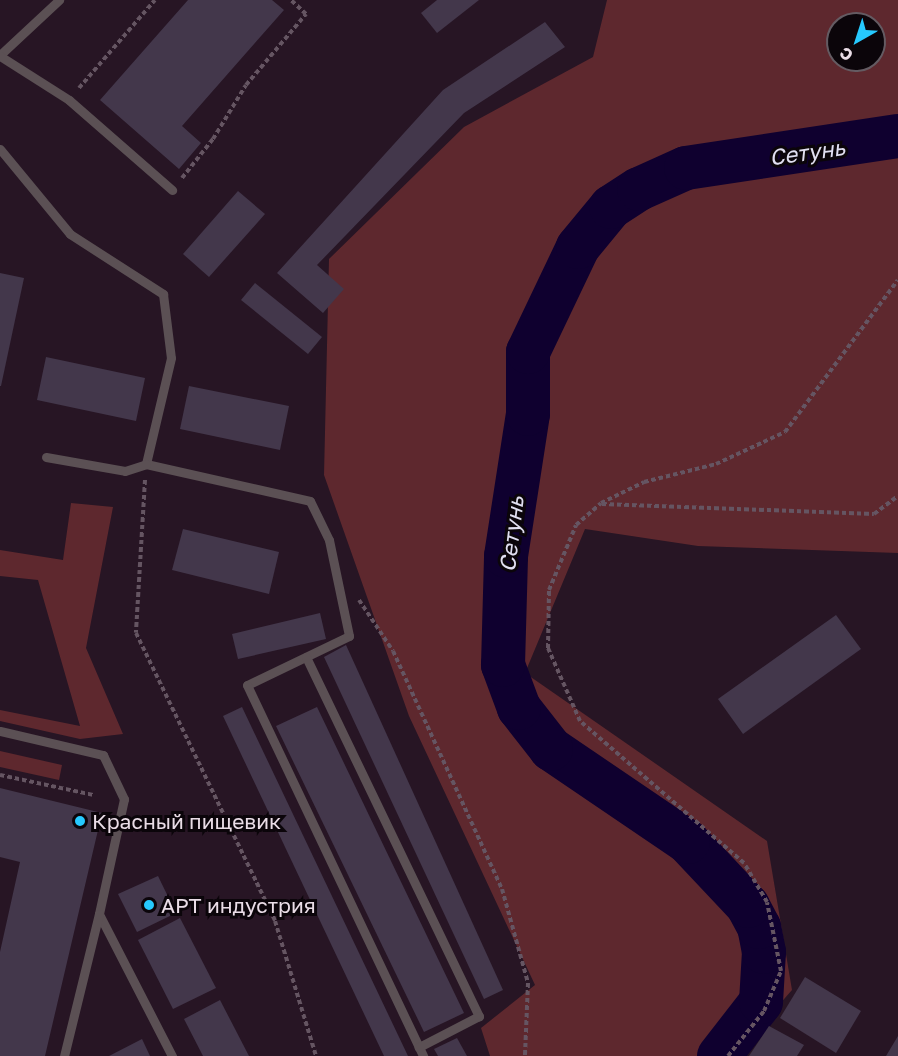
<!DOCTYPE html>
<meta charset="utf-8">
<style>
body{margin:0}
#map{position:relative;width:898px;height:1056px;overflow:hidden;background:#271524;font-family:"Golos Text",sans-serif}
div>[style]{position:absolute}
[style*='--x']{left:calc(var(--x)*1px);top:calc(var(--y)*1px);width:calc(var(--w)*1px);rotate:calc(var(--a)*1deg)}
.green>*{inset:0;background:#5e282e}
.river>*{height:44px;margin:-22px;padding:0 22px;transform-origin:22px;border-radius:22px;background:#0f002f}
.building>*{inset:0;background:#43374b}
.path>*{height:4px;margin-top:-2px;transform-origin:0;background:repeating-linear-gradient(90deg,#655562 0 4.5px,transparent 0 7.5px)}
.lane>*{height:9px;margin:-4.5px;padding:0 4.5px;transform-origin:4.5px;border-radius:4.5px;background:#5b5054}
.dots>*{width:16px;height:16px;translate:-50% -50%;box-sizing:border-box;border:3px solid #0b050a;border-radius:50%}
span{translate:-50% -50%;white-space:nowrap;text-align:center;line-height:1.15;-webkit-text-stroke:6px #0b050a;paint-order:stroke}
.poi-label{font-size:21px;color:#eadde7}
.left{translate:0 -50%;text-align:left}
.water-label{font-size:22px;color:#e1dff1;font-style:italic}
.north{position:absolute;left:826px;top:12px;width:60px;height:60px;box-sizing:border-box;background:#0b050a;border:2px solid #645b62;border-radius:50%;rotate:219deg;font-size:16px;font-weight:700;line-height:24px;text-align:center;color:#eadde7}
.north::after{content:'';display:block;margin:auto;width:21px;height:27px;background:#26c9fe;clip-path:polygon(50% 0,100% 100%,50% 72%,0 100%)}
</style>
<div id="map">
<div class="green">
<i style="clip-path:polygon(evenodd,607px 0,898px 0,898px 553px,698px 546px,585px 529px,525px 673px,767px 841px,792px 990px,734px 1056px,490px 1056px,481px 1028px,535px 985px,409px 716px,324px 475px,329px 259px,464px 127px,593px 57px,607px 0,838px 24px,874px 24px,874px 60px,838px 60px,838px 24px)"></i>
<i style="clip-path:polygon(71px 503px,113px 507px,86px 648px,123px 734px,80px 739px,0 721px,0 710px,80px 726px,38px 580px,0 576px,0 550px,63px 560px)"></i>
<i style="clip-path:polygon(0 751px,62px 765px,59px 780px,0 767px)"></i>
</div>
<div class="river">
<i style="--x:719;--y:1056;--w:68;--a:-52.1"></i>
<i style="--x:761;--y:1002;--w:50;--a:-86.6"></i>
<i style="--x:764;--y:952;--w:25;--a:-101"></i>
<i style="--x:759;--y:927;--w:24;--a:-118"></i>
<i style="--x:748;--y:906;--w:88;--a:-133.2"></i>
<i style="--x:688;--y:842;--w:166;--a:-145.8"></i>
<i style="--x:551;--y:749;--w:52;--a:-128"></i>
<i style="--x:519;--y:708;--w:46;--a:-110.4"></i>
<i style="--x:503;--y:665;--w:109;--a:-88.4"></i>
<i style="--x:506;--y:556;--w:144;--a:-81.2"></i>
<i style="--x:528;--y:414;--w:62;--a:-90"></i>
<i style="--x:528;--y:352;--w:116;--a:-64.5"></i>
<i style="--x:578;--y:247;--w:52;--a:-50.5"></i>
<i style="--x:611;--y:207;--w:33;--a:-33"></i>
<i style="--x:639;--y:189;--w:51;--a:-24.1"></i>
<i style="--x:686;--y:168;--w:214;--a:-8.6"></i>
</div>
<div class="building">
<i style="clip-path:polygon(188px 0,272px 0,284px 10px,182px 126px,201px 143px,179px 169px,100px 100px)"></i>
<i style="clip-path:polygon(437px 0,479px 0,437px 33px,421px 13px)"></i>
<i style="clip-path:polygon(545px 22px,565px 47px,464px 113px,317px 265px,344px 289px,323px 313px,277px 273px,443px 90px)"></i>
<i style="clip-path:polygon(238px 191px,265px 214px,209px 277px,183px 254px)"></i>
<i style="clip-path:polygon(0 273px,24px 278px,1px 386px,0 386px)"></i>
<i style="clip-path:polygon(255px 283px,322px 337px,308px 354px,241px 300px)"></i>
<i style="clip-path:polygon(46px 357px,145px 378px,136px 421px,37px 400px)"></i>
<i style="clip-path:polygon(189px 386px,289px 406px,280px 450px,180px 429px)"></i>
<i style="clip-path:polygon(183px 529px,279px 552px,269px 594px,172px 570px)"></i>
<i style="clip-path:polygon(320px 613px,326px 639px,238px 659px,232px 634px)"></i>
<i style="clip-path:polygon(836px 615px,861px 649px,743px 734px,718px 699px)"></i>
<i style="clip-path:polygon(346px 645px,503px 990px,484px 999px,324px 657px)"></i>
<i style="clip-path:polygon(242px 707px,408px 1056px,384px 1056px,223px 716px)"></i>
<i style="clip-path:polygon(317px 707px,464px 1013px,424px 1032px,276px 726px)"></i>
<i style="clip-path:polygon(0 788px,102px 813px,45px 1056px,0 1056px,0 952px,20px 862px,0 857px)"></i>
<i style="clip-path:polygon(158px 876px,176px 913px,137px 932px,118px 894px)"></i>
<i style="clip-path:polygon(180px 918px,216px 988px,173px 1009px,138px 940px)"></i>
<i style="clip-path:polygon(805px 977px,861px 1011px,836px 1053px,780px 1018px)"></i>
<i style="clip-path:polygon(220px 1000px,249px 1056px,203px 1056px,184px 1019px)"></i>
<i style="clip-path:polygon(769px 1026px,804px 1045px,797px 1056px,749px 1056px)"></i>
<i style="clip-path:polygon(898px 1036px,898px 1056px,886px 1056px)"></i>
<i style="clip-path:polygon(457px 1038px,467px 1056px,438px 1056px,434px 1049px)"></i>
<i style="clip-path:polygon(142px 1039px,150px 1056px,109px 1056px)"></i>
</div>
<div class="path">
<i style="--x:79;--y:88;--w:116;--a:-49.2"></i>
<i style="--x:182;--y:178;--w:50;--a:-51.5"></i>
<i style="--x:213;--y:139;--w:63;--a:-58.6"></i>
<i style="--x:246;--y:85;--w:93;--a:-49.8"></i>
<i style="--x:306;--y:14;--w:21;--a:-137"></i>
<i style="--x:145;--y:480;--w:153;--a:93.4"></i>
<i style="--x:136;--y:633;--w:320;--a:64.2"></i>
<i style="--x:275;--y:921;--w:141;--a:73.1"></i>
<i style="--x:602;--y:504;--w:272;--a:2.1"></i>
<i style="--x:874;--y:514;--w:30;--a:-37"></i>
<i style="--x:359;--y:600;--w:61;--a:56.3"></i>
<i style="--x:393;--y:651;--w:262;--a:65.4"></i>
<i style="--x:502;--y:889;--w:98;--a:74.5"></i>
<i style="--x:528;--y:983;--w:73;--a:92.4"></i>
<i style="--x:0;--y:775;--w:95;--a:12.1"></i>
<i style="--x:728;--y:1056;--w:58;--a:-51.3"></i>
<i style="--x:764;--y:1011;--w:43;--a:-67"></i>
<i style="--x:781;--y:971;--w:70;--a:-101.5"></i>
<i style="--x:767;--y:902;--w:45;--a:-120.5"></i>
<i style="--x:744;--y:863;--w:217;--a:-139.1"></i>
<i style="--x:580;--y:721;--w:80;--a:-113.7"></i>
<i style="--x:548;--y:648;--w:58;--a:-89"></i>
<i style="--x:549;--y:590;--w:70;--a:-67.4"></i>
<i style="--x:576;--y:525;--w:33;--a:-41"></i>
<i style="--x:601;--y:503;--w:48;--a:-26"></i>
<i style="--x:644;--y:482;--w:74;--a:-14"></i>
<i style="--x:716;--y:464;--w:76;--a:-24.9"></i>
<i style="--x:785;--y:432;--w:189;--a:-53.4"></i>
</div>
<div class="lane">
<i style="--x:0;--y:55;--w:81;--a:-43"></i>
<i style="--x:0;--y:56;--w:82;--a:32.5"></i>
<i style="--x:69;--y:100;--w:137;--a:41.1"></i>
<i style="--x:0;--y:149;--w:110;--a:50.5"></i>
<i style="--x:70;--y:234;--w:111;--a:32.8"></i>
<i style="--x:163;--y:294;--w:64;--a:82.9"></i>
<i style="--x:171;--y:358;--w:109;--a:103.3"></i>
<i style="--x:146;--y:464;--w:168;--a:12.7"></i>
<i style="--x:310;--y:501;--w:43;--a:64"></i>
<i style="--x:329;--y:540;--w:98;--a:78.2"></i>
<i style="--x:349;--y:636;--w:113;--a:154.3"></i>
<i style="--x:247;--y:685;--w:411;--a:64.6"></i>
<i style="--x:46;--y:457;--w:80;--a:10"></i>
<i style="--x:125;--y:471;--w:22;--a:-18"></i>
<i style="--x:306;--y:657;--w:399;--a:64.3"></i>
<i style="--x:479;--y:1016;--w:68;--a:152.7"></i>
<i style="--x:0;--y:731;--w:106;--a:13.1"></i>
<i style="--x:103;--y:755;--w:49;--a:64.5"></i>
<i style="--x:124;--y:799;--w:118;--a:102.3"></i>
<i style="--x:99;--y:914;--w:160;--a:62.8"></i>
<i style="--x:64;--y:1056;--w:146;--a:-76.2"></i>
</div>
<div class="dots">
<i style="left:80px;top:821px;background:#26c9fe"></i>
<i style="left:149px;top:905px;background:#26c9fe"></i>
</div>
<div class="poi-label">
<span class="left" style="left:92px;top:821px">Красный пищевик</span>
<span class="left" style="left:161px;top:905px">АРТ индустрия</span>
</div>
<div class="water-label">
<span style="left:807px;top:152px;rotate:-8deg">Сетунь</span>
<span style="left:511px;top:534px;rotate:-83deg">Сетунь</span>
</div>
<div class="north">С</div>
</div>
